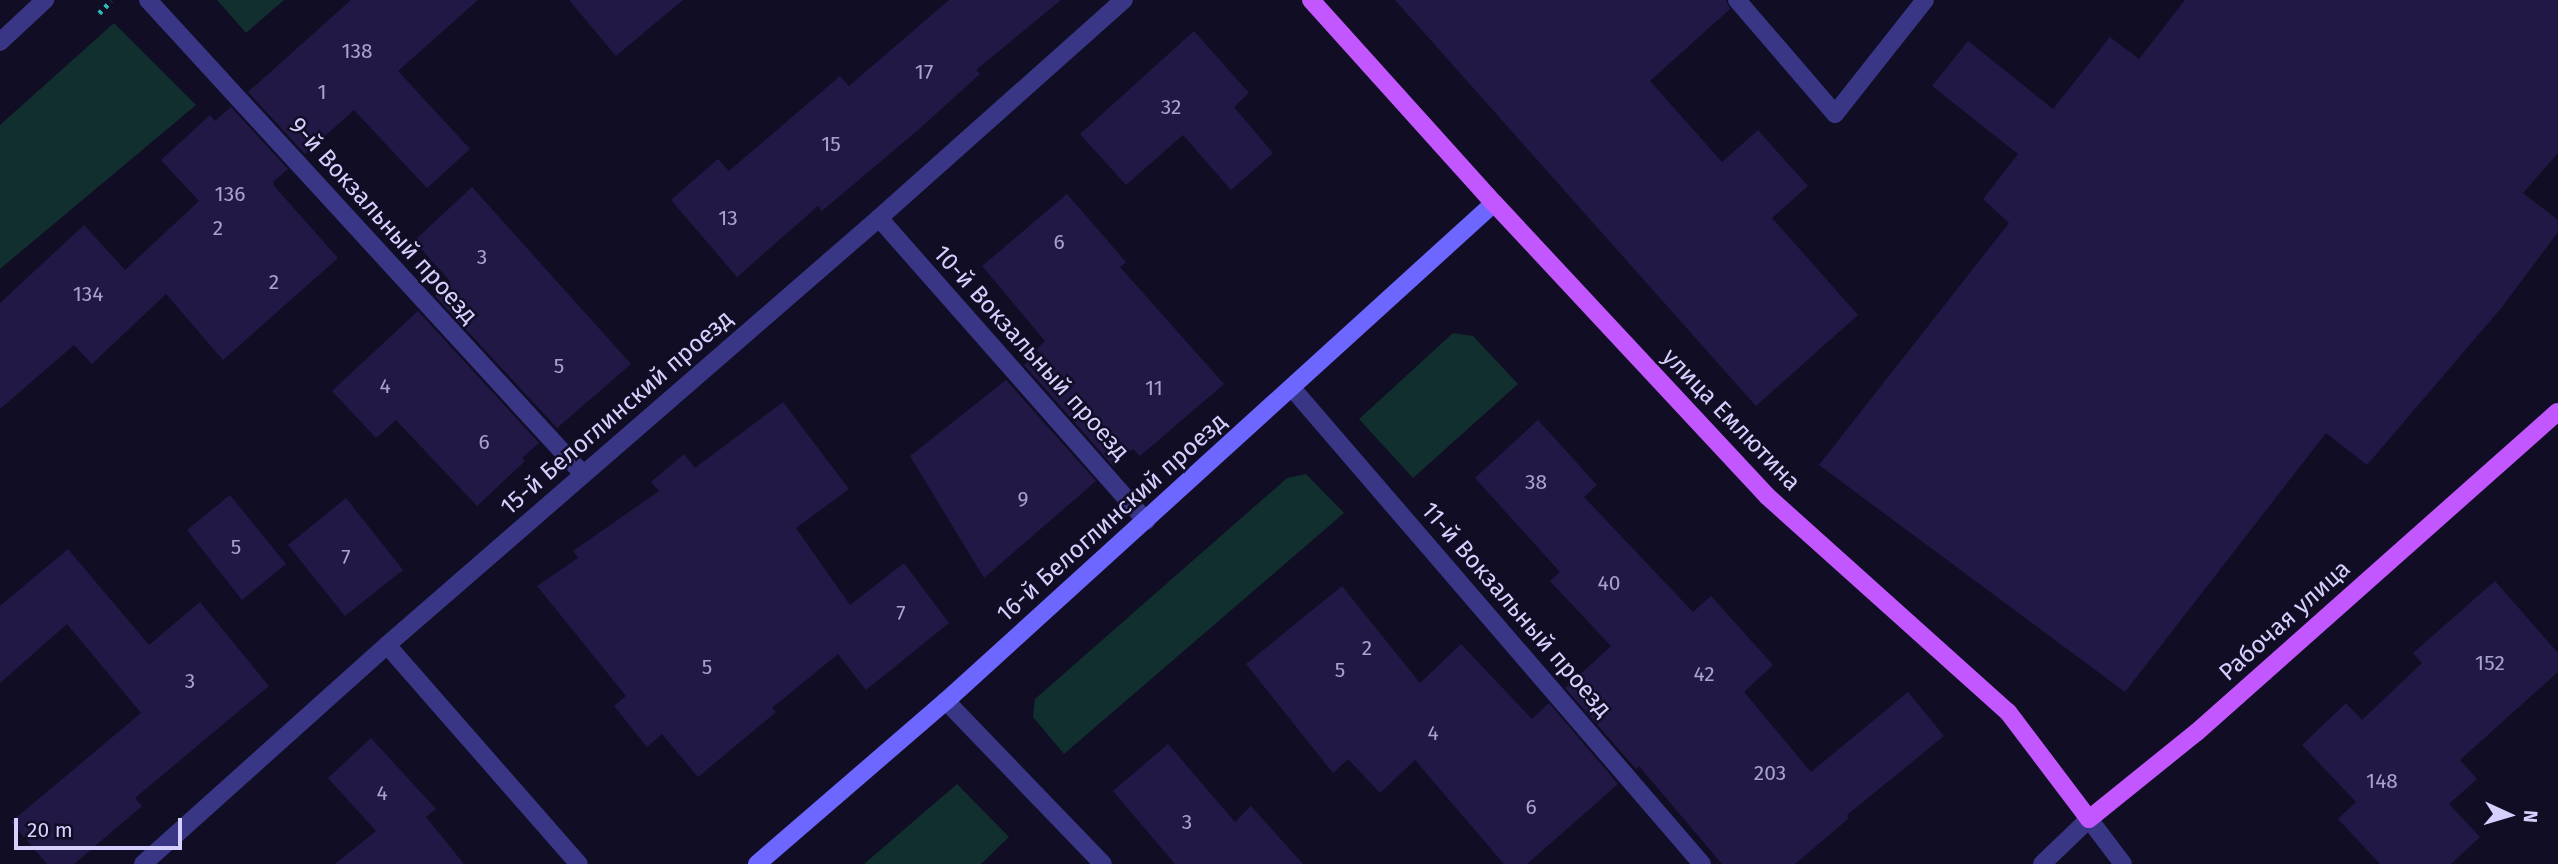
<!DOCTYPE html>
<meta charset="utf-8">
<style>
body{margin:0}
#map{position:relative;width:2558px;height:864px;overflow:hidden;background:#110d24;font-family:"Fira Sans",sans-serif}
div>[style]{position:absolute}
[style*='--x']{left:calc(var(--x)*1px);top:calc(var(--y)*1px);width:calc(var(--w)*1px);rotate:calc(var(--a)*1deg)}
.green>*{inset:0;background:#102f2e}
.building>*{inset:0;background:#221846}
.path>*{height:4.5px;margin-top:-2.25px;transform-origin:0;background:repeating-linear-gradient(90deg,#28bbb4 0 3.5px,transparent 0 8.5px)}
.lane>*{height:18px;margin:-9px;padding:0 9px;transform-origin:9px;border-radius:9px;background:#393686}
.street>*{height:18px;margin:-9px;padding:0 9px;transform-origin:9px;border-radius:9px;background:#393686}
.secondary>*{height:18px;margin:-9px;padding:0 9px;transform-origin:9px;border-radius:9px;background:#6d67ff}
.primary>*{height:18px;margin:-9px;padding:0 9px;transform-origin:9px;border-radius:9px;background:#c257ff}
span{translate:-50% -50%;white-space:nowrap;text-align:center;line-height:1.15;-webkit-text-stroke:5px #110d24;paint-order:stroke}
.number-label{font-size:21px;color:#a9a2d1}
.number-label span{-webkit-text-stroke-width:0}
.street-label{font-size:24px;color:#d6d0ff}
.north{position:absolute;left:2474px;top:780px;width:70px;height:70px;-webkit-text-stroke:5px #110d24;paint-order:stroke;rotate:94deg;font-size:19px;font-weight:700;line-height:28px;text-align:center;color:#d6d0ff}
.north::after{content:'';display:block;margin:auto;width:24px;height:32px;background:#d6d0ff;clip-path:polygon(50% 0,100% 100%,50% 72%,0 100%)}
.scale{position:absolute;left:14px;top:818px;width:168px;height:32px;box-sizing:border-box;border:4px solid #d6d0ff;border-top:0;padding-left:9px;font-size:21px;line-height:24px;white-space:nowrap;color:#d6d0ff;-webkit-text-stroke:5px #110d24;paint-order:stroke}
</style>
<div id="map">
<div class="green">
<i style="clip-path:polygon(217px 0,284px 0,246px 33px)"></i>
<i style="clip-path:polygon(114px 23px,196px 105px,0 269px,0 125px)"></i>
<i style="clip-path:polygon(1453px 333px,1473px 336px,1518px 384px,1413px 478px,1359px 419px)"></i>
<i style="clip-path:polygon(1306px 474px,1344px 513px,1064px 754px,1033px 717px,1035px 699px,1287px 478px)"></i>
<i style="clip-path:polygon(957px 784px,1009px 837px,981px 864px,864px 864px)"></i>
</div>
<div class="building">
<i style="clip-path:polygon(351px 0,478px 0,398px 71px,470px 149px,427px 188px,354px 110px,305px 154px,248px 92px)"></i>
<i style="clip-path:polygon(569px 0,683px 0,616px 56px)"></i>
<i style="clip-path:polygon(949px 0,1061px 0,976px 70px,980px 74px,918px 130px,822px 211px,818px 206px,737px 277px,671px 200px,718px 159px,729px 171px,840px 76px,849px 86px)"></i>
<i style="clip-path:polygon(1395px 0,1726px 0,1730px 9px,1650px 81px,1722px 162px,1758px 130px,1808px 186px,1772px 218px,1858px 315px,1756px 406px)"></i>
<i style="clip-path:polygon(2185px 0,2558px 0,2558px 153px,2523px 193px,2558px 220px,2558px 232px,2502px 307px,2367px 465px,2326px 433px,2125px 692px,1819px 465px,2009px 223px,1983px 199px,2018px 154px,1932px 86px,1968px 41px,2053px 109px,2110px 37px,2139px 59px)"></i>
<i style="clip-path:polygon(1194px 31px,1249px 93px,1234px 107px,1273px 153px,1231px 190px,1183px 135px,1126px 185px,1080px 134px)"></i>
<i style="clip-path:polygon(231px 107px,288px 169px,273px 182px,275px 187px,338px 258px,223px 360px,166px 294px,92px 364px,74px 345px,0 409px,0 303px,84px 225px,125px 270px,199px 201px,161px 160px,210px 115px,215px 121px)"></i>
<i style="clip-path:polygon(472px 187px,631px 364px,557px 428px,435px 296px,450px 281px,414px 241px)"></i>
<i style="clip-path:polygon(1067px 194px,1126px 262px,1120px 267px,1224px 384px,1140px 456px,1133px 449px,1113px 466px,1024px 365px,1040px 353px,1036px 350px,1045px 341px,982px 266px)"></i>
<i style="clip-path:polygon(418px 311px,539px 443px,522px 458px,525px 461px,477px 506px,396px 420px,376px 438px,332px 391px)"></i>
<i style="clip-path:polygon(1006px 380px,1096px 481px,984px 578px,910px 456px)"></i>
<i style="clip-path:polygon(783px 402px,849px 489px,796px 528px,850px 605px,904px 563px,949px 623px,866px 690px,838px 654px,772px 708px,776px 712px,698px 777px,662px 734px,647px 747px,614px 706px,626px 696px,537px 586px,578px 558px,573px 551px,659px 491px,651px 482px,684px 454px,695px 468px)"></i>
<i style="clip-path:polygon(1538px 420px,1597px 485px,1584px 497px,1693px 612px,1711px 596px,1773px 665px,1744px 692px,1811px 772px,1908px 692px,1944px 736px,1847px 815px,1849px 818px,1795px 864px,1722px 864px,1639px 766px,1636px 769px,1565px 688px,1611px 646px,1550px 581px,1560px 572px,1475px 478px)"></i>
<i style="clip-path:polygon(230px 495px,286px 564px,242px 600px,187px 530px)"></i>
<i style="clip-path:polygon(346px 498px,403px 570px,345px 616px,288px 545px)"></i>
<i style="clip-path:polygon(68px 549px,149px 645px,200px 602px,269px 686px,135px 798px,142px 806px,74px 864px,47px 864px,11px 822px,141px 713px,67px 624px,0 683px,0 606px)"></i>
<i style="clip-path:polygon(2495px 581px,2558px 653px,2558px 672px,2460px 760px,2477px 779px,2449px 804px,2480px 837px,2451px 864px,2380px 864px,2338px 819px,2356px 802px,2302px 745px,2346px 703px,2362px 720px,2422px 663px,2413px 653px)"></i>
<i style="clip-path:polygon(1342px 586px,1420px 683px,1461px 644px,1532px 719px,1549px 703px,1618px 784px,1527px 864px,1504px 864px,1415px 760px,1380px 793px,1348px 759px,1333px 773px,1246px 664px)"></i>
<i style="clip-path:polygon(371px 738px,436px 809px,426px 817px,464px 864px,335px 864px,376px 831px,328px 778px)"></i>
<i style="clip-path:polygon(1168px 744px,1235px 822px,1251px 806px,1303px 864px,1175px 864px,1113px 791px)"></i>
</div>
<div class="path">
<i style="--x:99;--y:13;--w:17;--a:-45"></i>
</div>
<div class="lane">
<i style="--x:1737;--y:0;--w:150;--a:49.3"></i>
<i style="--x:1835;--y:114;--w:145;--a:-51.7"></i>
<i style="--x:387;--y:645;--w:291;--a:48.8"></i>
</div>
<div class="street">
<i style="--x:148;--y:0;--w:643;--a:47.46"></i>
<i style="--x:0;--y:42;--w:62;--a:-43"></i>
<i style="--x:879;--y:218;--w:404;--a:48.6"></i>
<i style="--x:1292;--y:388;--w:628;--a:49.26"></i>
<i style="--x:946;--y:701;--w:226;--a:46.1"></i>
<i style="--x:143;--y:864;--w:328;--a:-41.9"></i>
<i style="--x:387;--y:645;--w:651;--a:-40.95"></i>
<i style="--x:879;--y:218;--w:328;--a:-41.7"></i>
<i style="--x:2042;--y:864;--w:65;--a:-43.8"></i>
<i style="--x:2089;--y:819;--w:56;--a:52.9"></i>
</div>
<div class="secondary">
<i style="--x:757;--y:864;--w:250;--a:-40.8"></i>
<i style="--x:946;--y:701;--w:740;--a:-42.26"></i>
</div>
<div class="primary">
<i style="--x:1311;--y:0;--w:273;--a:48"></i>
<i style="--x:1494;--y:203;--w:400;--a:47"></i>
<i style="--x:1767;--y:496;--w:324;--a:41.9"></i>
<i style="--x:2008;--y:712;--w:134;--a:52.9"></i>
<i style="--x:2089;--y:819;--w:139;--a:-38.9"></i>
<i style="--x:2197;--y:732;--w:482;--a:-41.6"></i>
</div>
<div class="number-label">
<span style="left:357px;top:51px">138</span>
<span style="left:924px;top:72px">17</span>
<span style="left:322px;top:92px">1</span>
<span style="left:1171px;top:107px">32</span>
<span style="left:831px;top:144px">15</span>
<span style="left:230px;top:194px">136</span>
<span style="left:728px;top:218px">13</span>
<span style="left:218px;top:228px">2</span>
<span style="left:1059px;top:242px">6</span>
<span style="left:482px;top:257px">3</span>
<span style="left:274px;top:282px">2</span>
<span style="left:88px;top:294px">134</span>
<span style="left:559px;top:366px">5</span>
<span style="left:385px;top:386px">4</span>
<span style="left:1154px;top:388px">11</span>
<span style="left:484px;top:442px">6</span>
<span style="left:1536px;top:482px">38</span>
<span style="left:1023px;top:499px">9</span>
<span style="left:236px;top:547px">5</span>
<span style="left:346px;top:557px">7</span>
<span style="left:1609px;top:583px">40</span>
<span style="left:901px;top:613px">7</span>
<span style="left:1367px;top:648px">2</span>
<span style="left:2490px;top:663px">152</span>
<span style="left:707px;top:667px">5</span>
<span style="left:1340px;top:670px">5</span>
<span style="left:1704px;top:674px">42</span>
<span style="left:190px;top:681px">3</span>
<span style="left:1433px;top:733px">4</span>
<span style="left:1770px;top:773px">203</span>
<span style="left:2382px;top:781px">148</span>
<span style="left:382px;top:793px">4</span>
<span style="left:1531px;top:807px">6</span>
<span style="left:1187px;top:822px">3</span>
</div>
<div class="street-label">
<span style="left:383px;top:221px;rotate:48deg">9-й Вокзальный проезд</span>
<span style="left:1031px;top:353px;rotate:48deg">10-й Вокзальный проезд</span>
<span style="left:617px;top:413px;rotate:-41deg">15-й Белоглинский проезд</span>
<span style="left:1731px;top:420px;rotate:46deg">улица Емлютина</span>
<span style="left:1112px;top:518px;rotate:-42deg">16-й Белоглинский проезд</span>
<span style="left:1516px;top:610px;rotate:49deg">11-й Вокзальный проезд</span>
<span style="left:2285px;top:621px;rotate:-42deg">Рабочая улица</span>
</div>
<div class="north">N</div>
<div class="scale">20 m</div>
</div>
